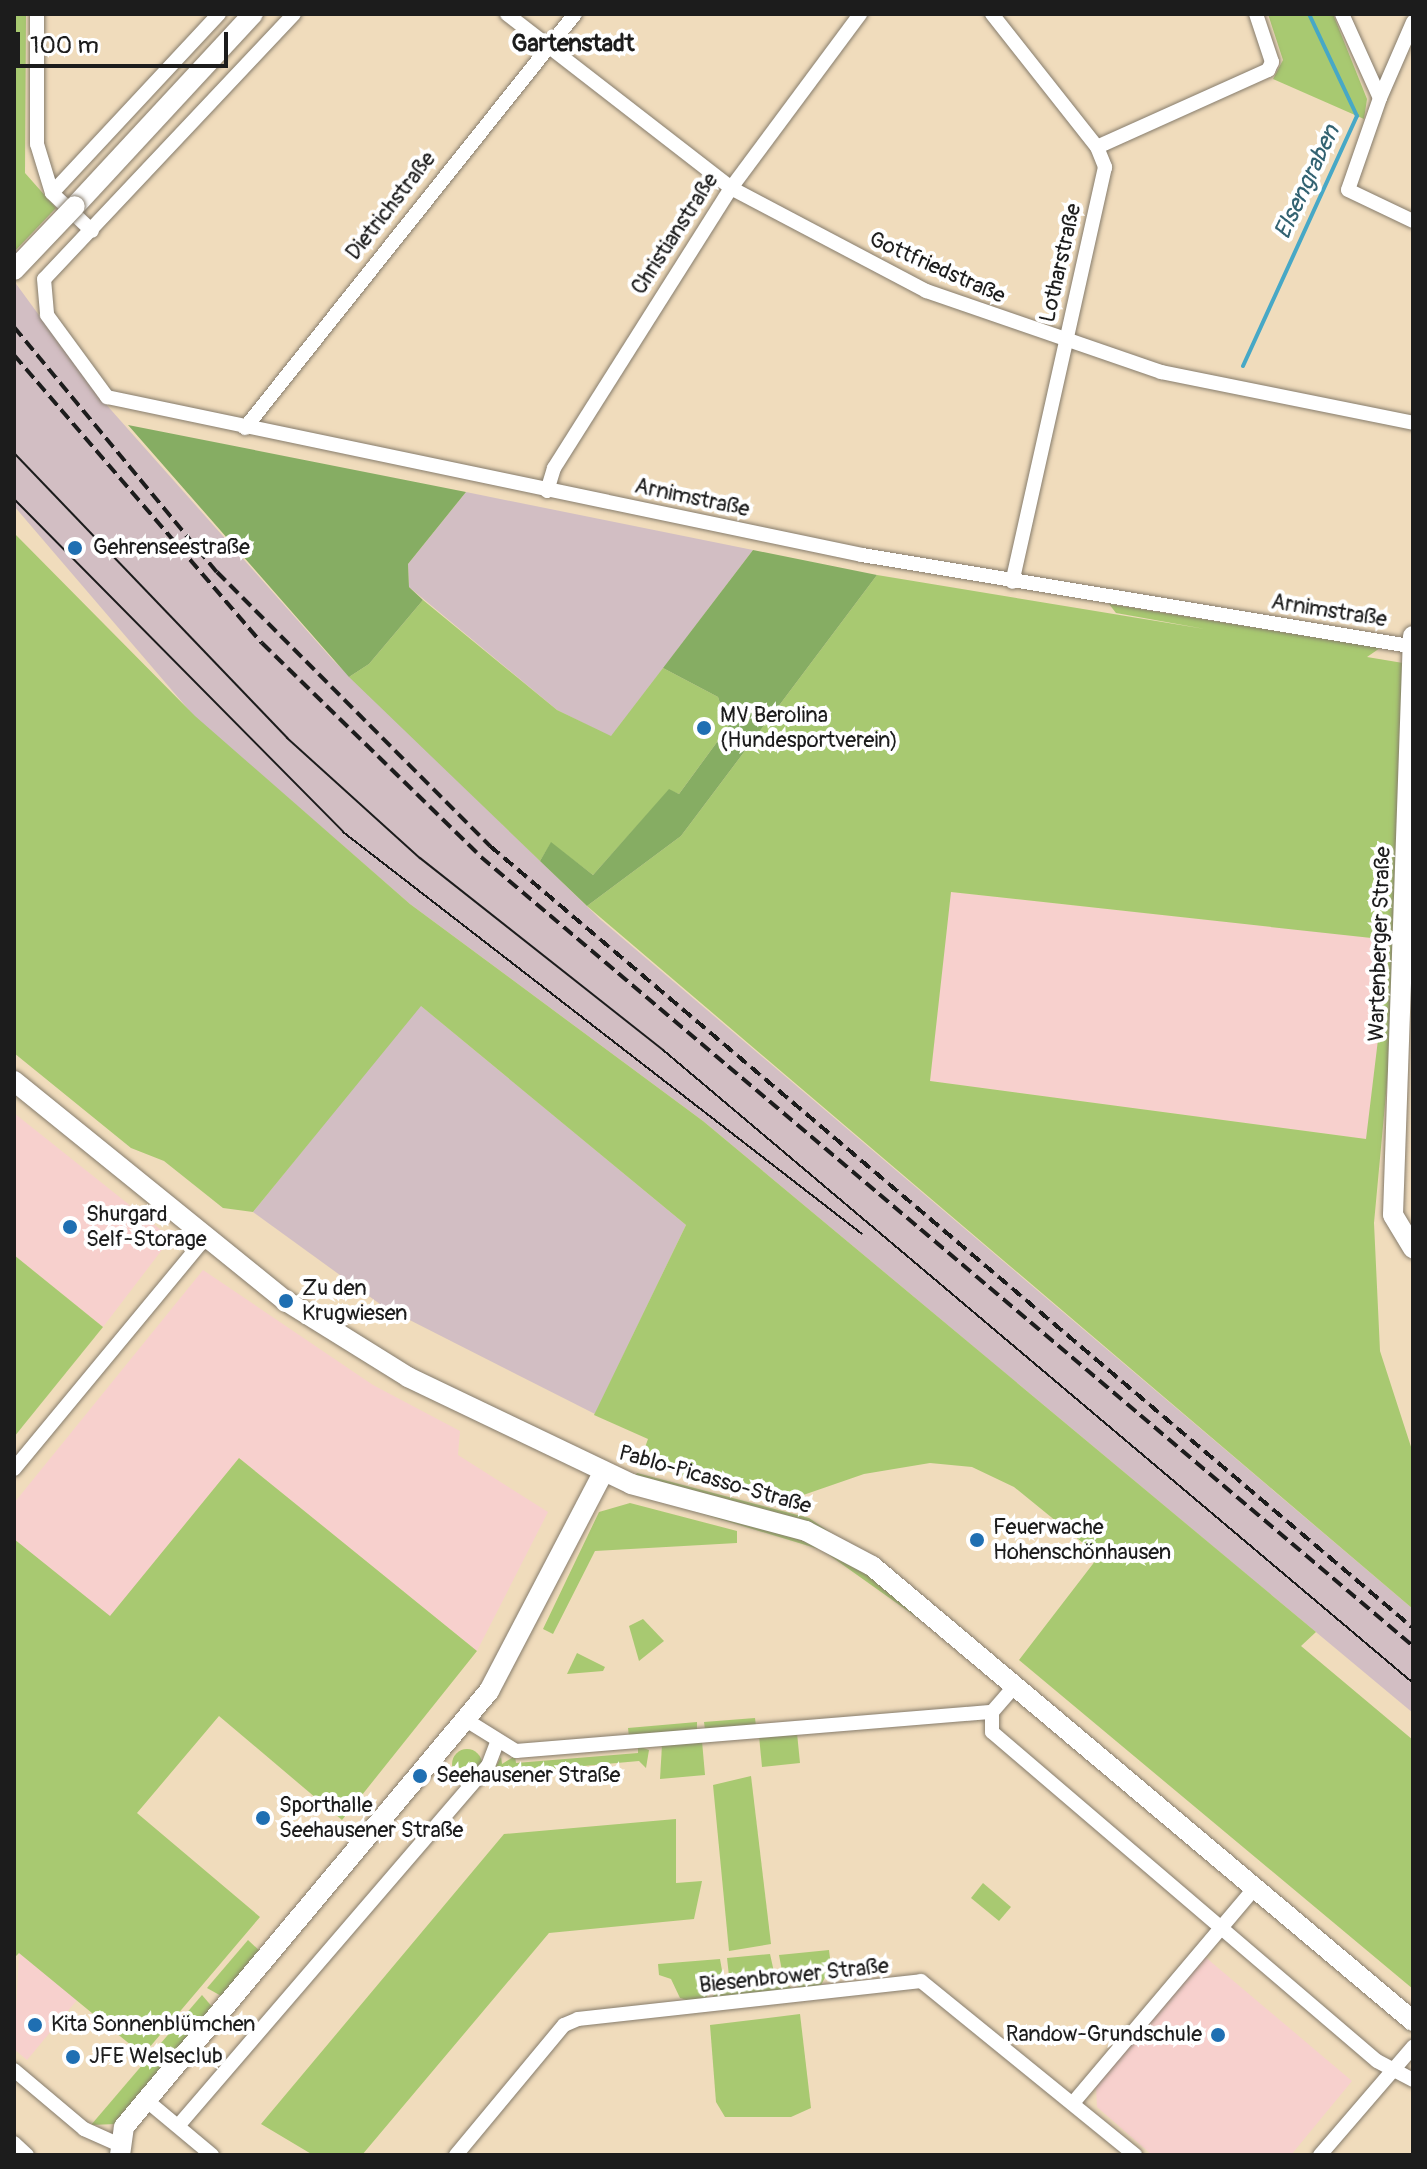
<!DOCTYPE html>
<meta charset="utf-8">
<style>
body{margin:0}
#map{position:relative;width:1427px;height:2169px;overflow:hidden;background:#f0dcbc;font-family:Pangolin,sans-serif}
div>[style]{position:absolute}
[style*='--x']{left:calc(var(--x)*1px);top:calc(var(--y)*1px);width:calc(var(--w)*1px);rotate:calc(var(--a)*1deg)}
.built>*{inset:0;background:#f7d0cd}
.industrial>*{inset:0;background:#d2bec3}
.green>*{inset:0;background:#a8c971}
.round{border-radius:50%}
.forest>*{inset:0;background:#86ad63}
.stream>*{height:4px;margin:-2px;padding:0 2px;transform-origin:2px;border-radius:2px;background:#47a8c6}
.roads{filter:drop-shadow(0 0 2px #867c6c) drop-shadow(0 0 2px #867c6c)}
.street>*{height:14px;margin:-7px;padding:0 7px;transform-origin:7px;border-radius:7px;background:#fff}
.secondary>*{height:20px;margin:-10px;padding:0 10px;transform-origin:10px;border-radius:10px;background:#fff}
.tram>*{height:2px;margin:-1px;padding:0 1px;transform-origin:1px;border-radius:1px;background:#1c1c1c}
.rail>*{height:4px;margin-top:-2px;transform-origin:0;background:repeating-linear-gradient(90deg,#1c1c1c 0 12px,transparent 0 18px)}
.bridges{filter:drop-shadow(0 0 2px #867c6c) drop-shadow(0 0 2px #867c6c)}
.secondary-bridge>*{height:20px;margin:-10px;padding:0 10px;transform-origin:10px;border-radius:10px;background:#fff}
.dots>*{width:22px;height:22px;translate:-50% -50%;box-sizing:border-box;border:4px solid #fff;border-radius:50%}
span{translate:-50% -50%;white-space:nowrap;text-align:center;line-height:1.15;-webkit-text-stroke:8px #fff;paint-order:stroke}
.street-label{font-size:22px;color:#1c1c1c}
.poi-label{font-size:22px;color:#1c1c1c}
.left{translate:0 -50%;text-align:left}
.right{translate:-100% -50%;text-align:right}
.neighbourhood-label{font-size:24px;color:#1c1c1c;font-weight:700}
.water-label{font-size:24px;color:#326271;font-style:italic}
.frame{position:absolute;inset:0;border:16px solid #1c1c1c;pointer-events:none}
.scale{position:absolute;left:16px;top:32px;width:212px;height:36px;box-sizing:border-box;border:4px solid #1c1c1c;border-top:0;padding-left:10px;font-size:24px;line-height:28px;white-space:nowrap;color:#1c1c1c;-webkit-text-stroke:6px #fff;paint-order:stroke}
</style>
<div id="map">
<div class="built">
<i style="clip-path:polygon(950px 892px,1391px 940px,1367px 1139px,930px 1081px)"></i>
<i style="clip-path:polygon(14px 1113px,171px 1238px,103px 1327px,14px 1255px)"></i>
<i style="clip-path:polygon(203px 1270px,373px 1385px,460px 1431px,458px 1455px,548px 1512px,477px 1651px,239px 1458px,110px 1617px,14px 1539px,14px 1503px)"></i>
<i style="clip-path:polygon(19px 1953px,77px 2000px,27px 2060px,14px 2049px)"></i>
<i style="clip-path:polygon(1204px 1956px,1352px 2081px,1291px 2155px,1152px 2155px,1097px 2107px,1096px 2086px)"></i>
</div>
<div class="industrial">
<i style="clip-path:polygon(14px 281px,96px 393px,333px 660px,601px 920px,1413px 1609px,1413px 1713px,703px 1121px,410px 904px,194px 716px,14px 506px)"></i>
<i style="clip-path:polygon(466px 492px,753px 550px,611px 737px,557px 710px,409px 587px,408px 564px)"></i>
<i style="clip-path:polygon(420px 1005px,686px 1225px,595px 1414px,384px 1307px,253px 1212px)"></i>
</div>
<div class="green">
<i style="clip-path:polygon(14px 14px,26px 14px,25px 173px,56px 208px,14px 252px)"></i>
<i style="clip-path:polygon(1268px 14px,1333px 14px,1367px 99px,1364px 119px,1273px 79px,1283px 60px)"></i>
<i style="clip-path:polygon(14px 533px,195px 716px,410px 904px,703px 1121px,1316px 1632px,1301px 1646px,1413px 1740px,1413px 1989px,1019px 1660px,1099px 1556px,1014px 1487px,972px 1467px,930px 1463px,864px 1474px,783px 1502px,639px 1464px,648px 1439px,594px 1415px,686px 1225px,421px 1006px,253px 1212px,223px 1208px,164px 1161px,131px 1148px,14px 1053px)"></i>
<i style="clip-path:polygon(evenodd,877px 575px,1205px 629px,1116px 613px,1109px 604px,1380px 648px,1367px 657px,1403px 663px,1398px 964px,1374px 1223px,1380px 1351px,1413px 1453px,1413px 1609px,587px 906px,681px 836px,877px 575px,951px 892px,1390px 940px,1366px 1139px,930px 1081px,951px 892px)"></i>
<i style="clip-path:polygon(423px 600px,557px 710px,611px 736px,663px 668px,718px 697px,728px 727px,679px 794px,669px 790px,593px 875px,551px 843px,540px 861px,349px 677px,369px 664px)"></i>
<i style="clip-path:polygon(14px 1255px,103px 1327px,14px 1437px)"></i>
<i style="clip-path:polygon(239px 1458px,477px 1651px,342px 1820px,219px 1716px,137px 1813px,260px 1917px,143px 2055px,19px 1953px,14px 1958px,14px 1539px,110px 1616px)"></i>
<i style="clip-path:polygon(637px 1473px,809px 1518px,831px 1533px,635px 1477px)"></i>
<i style="clip-path:polygon(634px 1493px,816px 1544px,869px 1574px,950px 1641px,822px 1550px)"></i>
<i style="clip-path:polygon(630px 1503px,737px 1531px,737px 1543px,595px 1551px,553px 1634px,543px 1629px,599px 1512px)"></i>
<i style="clip-path:polygon(643px 1619px,664px 1641px,639px 1661px,629px 1626px)"></i>
<i style="clip-path:polygon(577px 1653px,605px 1667px,603px 1671px,567px 1674px)"></i>
<i style="clip-path:polygon(755px 1718px,756px 1726px,705px 1730px,704px 1722px)"></i>
<i style="clip-path:polygon(697px 1722px,697px 1731px,629px 1737px,628px 1728px)"></i>
<i style="clip-path:polygon(797px 1733px,800px 1763px,762px 1767px,759px 1736px)"></i>
<i style="clip-path:polygon(702px 1741px,705px 1775px,660px 1779px,662px 1745px)"></i>
<i style="clip-path:polygon(638px 1746px,649px 1750px,646px 1768px,639px 1761px,517px 1772px,517px 1779px,500px 1780px,493px 1772px,501px 1757px,502px 1764px,515px 1756px,516px 1763px,638px 1753px)"></i>
<i class="round" style="left:452px;top:1749px;width:30px;height:30px"></i>
<i style="clip-path:polygon(751px 1776px,771px 1944px,729px 1951px,713px 1785px)"></i>
<i style="clip-path:polygon(676px 1819px,676px 1883px,702px 1881px,694px 1919px,549px 1933px,362px 2155px,313px 2155px,261px 2124px,504px 1834px)"></i>
<i style="clip-path:polygon(983px 1883px,1011px 1907px,999px 1921px,971px 1898px)"></i>
<i style="clip-path:polygon(248px 1940px,262px 1953px,223px 1997px,207px 1988px)"></i>
<i style="clip-path:polygon(829px 1950px,831px 1966px,820px 1987px,806px 1994px,782px 1971px,779px 1955px)"></i>
<i style="clip-path:polygon(770px 1954px,774px 1972px,799px 1995px,710px 2000px,729px 1976px,727px 1958px)"></i>
<i style="clip-path:polygon(720px 1959px,723px 1976px,701px 2004px,680px 1998px,671px 1979px,659px 1975px,658px 1964px)"></i>
<i style="clip-path:polygon(202px 1995px,214px 2009px,116px 2124px,91px 2125px)"></i>
<i style="clip-path:polygon(800px 2014px,811px 2108px,791px 2117px,725px 2117px,716px 2102px,710px 2025px)"></i>
</div>
<div class="forest">
<i style="clip-path:polygon(128px 425px,466px 492px,408px 564px,409px 587px,423px 600px,369px 664px,349px 677px)"></i>
<i style="clip-path:polygon(753px 550px,877px 575px,681px 836px,587px 906px,540px 861px,551px 842px,593px 875px,669px 789px,679px 794px,728px 727px,718px 697px,663px 668px)"></i>
</div>
<div class="stream">
<i style="--x:1243;--y:366;--w:275;--a:-65.5"></i>
<i style="--x:1357;--y:116;--w:113;--a:-115.2"></i>
</div>
<div class="roads">
<div class="street">
<i style="--x:37;--y:14;--w:130;--a:90"></i>
<i style="--x:37;--y:144;--w:51;--a:73"></i>
<i style="--x:52;--y:193;--w:55;--a:43.5"></i>
<i style="--x:294;--y:14;--w:364;--a:133.3"></i>
<i style="--x:44;--y:279;--w:36;--a:85"></i>
<i style="--x:47;--y:315;--w:102;--a:53.8"></i>
<i style="--x:107;--y:397;--w:771;--a:11.82"></i>
<i style="--x:862;--y:555;--w:556;--a:9.43"></i>
<i style="--x:507;--y:14;--w:284;--a:37.8"></i>
<i style="--x:731;--y:188;--w:221;--a:27.8"></i>
<i style="--x:926;--y:291;--w:249;--a:19"></i>
<i style="--x:1161;--y:372;--w:257;--a:11.4"></i>
<i style="--x:992;--y:14;--w:169;--a:51.7"></i>
<i style="--x:1097;--y:147;--w:22;--a:68"></i>
<i style="--x:1105;--y:167;--w:425;--a:102.6"></i>
<i style="--x:1342;--y:14;--w:92;--a:65.7"></i>
<i style="--x:1380;--y:98;--w:97;--a:109.2"></i>
<i style="--x:1348;--y:190;--w:72;--a:25.5"></i>
<i style="--x:1380;--y:98;--w:83;--a:-66.5"></i>
<i style="--x:1097;--y:147;--w:188;--a:-24.2"></i>
<i style="--x:1268;--y:70;--w:9;--a:-63"></i>
<i style="--x:1272;--y:62;--w:51;--a:-108.4"></i>
<i style="--x:52;--y:193;--w:245;--a:-47"></i>
<i style="--x:245;--y:428;--w:529;--a:-51.44"></i>
<i style="--x:547;--y:491;--w:24;--a:-73"></i>
<i style="--x:554;--y:468;--w:331;--a:-57.7"></i>
<i style="--x:731;--y:188;--w:217;--a:-53.4"></i>
<i style="--x:14;--y:1469;--w:300;--a:-50.4"></i>
<i style="--x:992;--y:1712;--w:20;--a:90"></i>
<i style="--x:992;--y:1732;--w:506;--a:40.52"></i>
<i style="--x:1377;--y:2061;--w:41;--a:27.8"></i>
<i style="--x:466;--y:1720;--w:59;--a:31.8"></i>
<i style="--x:516;--y:1751;--w:478;--a:-4.7"></i>
<i style="--x:992;--y:1712;--w:35;--a:-49"></i>
<i style="--x:14;--y:2070;--w:92;--a:40.1"></i>
<i style="--x:84;--y:2129;--w:37;--a:24"></i>
<i style="--x:146;--y:2100;--w:86;--a:39.8"></i>
<i style="--x:1073;--y:2103;--w:282;--a:-49.8"></i>
<i style="--x:178;--y:2126;--w:475;--a:-49.3"></i>
<i style="--x:488;--y:1766;--w:22;--a:-69"></i>
<i style="--x:14;--y:2143;--w:18;--a:43"></i>
<i style="--x:456;--y:2155;--w:169;--a:-50.3"></i>
<i style="--x:564;--y:2025;--w:15;--a:-23"></i>
<i style="--x:578;--y:2019;--w:345;--a:-6.3"></i>
<i style="--x:921;--y:1981;--w:276;--a:39.1"></i>
<i style="--x:1320;--y:2155;--w:143;--a:-49.3"></i>
</div>
<div class="secondary">
<i style="--x:75;--y:206;--w:262;--a:-47.2"></i>
<i style="--x:1413;--y:636;--w:579;--a:91.98"></i>
<i style="--x:1393;--y:1215;--w:39;--a:59"></i>
<i style="--x:14;--y:1081;--w:350;--a:39"></i>
<i style="--x:286;--y:1301;--w:144;--a:31.9"></i>
<i style="--x:408;--y:1377;--w:247;--a:25.6"></i>
<i style="--x:631;--y:1484;--w:181;--a:15"></i>
<i style="--x:806;--y:1531;--w:75;--a:27.9"></i>
<i style="--x:872;--y:1566;--w:707;--a:40.07"></i>
<i style="--x:120;--y:2155;--w:28;--a:-82"></i>
<i style="--x:124;--y:2127;--w:569;--a:-50.07"></i>
<i style="--x:489;--y:1691;--w:246;--a:-62.4"></i>
</div>
</div>
<div class="tram">
<i style="--x:14;--y:453;--w:395;--a:46.2"></i>
<i style="--x:287;--y:738;--w:179;--a:42.1"></i>
<i style="--x:420;--y:858;--w:310;--a:38.3"></i>
<i style="--x:663;--y:1050;--w:981;--a:40.16"></i>
<i style="--x:14;--y:499;--w:468;--a:45.3"></i>
<i style="--x:343;--y:832;--w:656;--a:37.76"></i>
</div>
<div class="rail">
<i style="--x:14;--y:327;--w:318;--a:50.4"></i>
<i style="--x:217;--y:572;--w:387;--a:45.1"></i>
<i style="--x:490;--y:846;--w:1210;--a:40.27"></i>
<i style="--x:14;--y:355;--w:380;--a:49.3"></i>
<i style="--x:262;--y:643;--w:306;--a:44.3"></i>
<i style="--x:481;--y:857;--w:1221;--a:40.25"></i>
</div>
<div class="bridges">
<div class="secondary-bridge">
<i style="--x:14;--y:270;--w:88;--a:-46.4"></i>
</div>
</div>
<div class="dots">
<i style="left:75px;top:548px;background:#1f6fb2"></i>
<i style="left:704px;top:728px;background:#1f6fb2"></i>
<i style="left:70px;top:1227px;background:#1f6fb2"></i>
<i style="left:286px;top:1301px;background:#1f6fb2"></i>
<i style="left:977px;top:1540px;background:#1f6fb2"></i>
<i style="left:420px;top:1776px;background:#1f6fb2"></i>
<i style="left:263px;top:1818px;background:#1f6fb2"></i>
<i style="left:35px;top:2025px;background:#1f6fb2"></i>
<i style="left:1218px;top:2035px;background:#1f6fb2"></i>
<i style="left:73px;top:2057px;background:#1f6fb2"></i>
</div>
<div class="street-label">
<span style="left:391px;top:206px;rotate:-52deg">Dietrichstraße</span>
<span style="left:675px;top:234px;rotate:-57deg">Christianstraße</span>
<span style="left:1061px;top:263px;rotate:-77deg">Lotharstraße</span>
<span style="left:937px;top:268px;rotate:24deg">Gottfriedstraße</span>
<span style="left:692px;top:498px;rotate:12deg">Arnimstraße</span>
<span style="left:1329px;top:611px;rotate:9deg">Arnimstraße</span>
<span style="left:1380px;top:944px;rotate:-88deg">Wartenberger Straße</span>
<span style="left:715px;top:1480px;rotate:16deg">Pablo-Picasso-Straße</span>
<span style="left:794px;top:1976px;rotate:-6deg">Biesenbrower Straße</span>
</div>
<div class="poi-label">
<span class="left" style="left:93px;top:548px">Gehrenseestraße</span>
<span class="left" style="left:720px;top:728px">MV Berolina<br>(Hundesportverein)</span>
<span class="left" style="left:86px;top:1227px">Shurgard<br>Self-Storage</span>
<span class="left" style="left:302px;top:1301px">Zu den<br>Krugwiesen</span>
<span class="left" style="left:993px;top:1540px">Feuerwache<br>Hohenschönhausen</span>
<span class="left" style="left:436px;top:1776px">Seehausener Straße</span>
<span class="left" style="left:279px;top:1818px">Sporthalle<br>Seehausener Straße</span>
<span class="left" style="left:51px;top:2025px">Kita Sonnenblümchen</span>
<span class="right" style="left:1202px;top:2035px">Randow-Grundschule</span>
<span class="left" style="left:89px;top:2057px">JFE Welseclub</span>
</div>
<div class="neighbourhood-label">
<span style="left:573px;top:44px">Gartenstadt</span>
</div>
<div class="water-label">
<span style="left:1307px;top:182px;rotate:-65deg">Elsengraben</span>
</div>
<div class="frame"></div>
<div class="scale">100 m</div>
</div>
